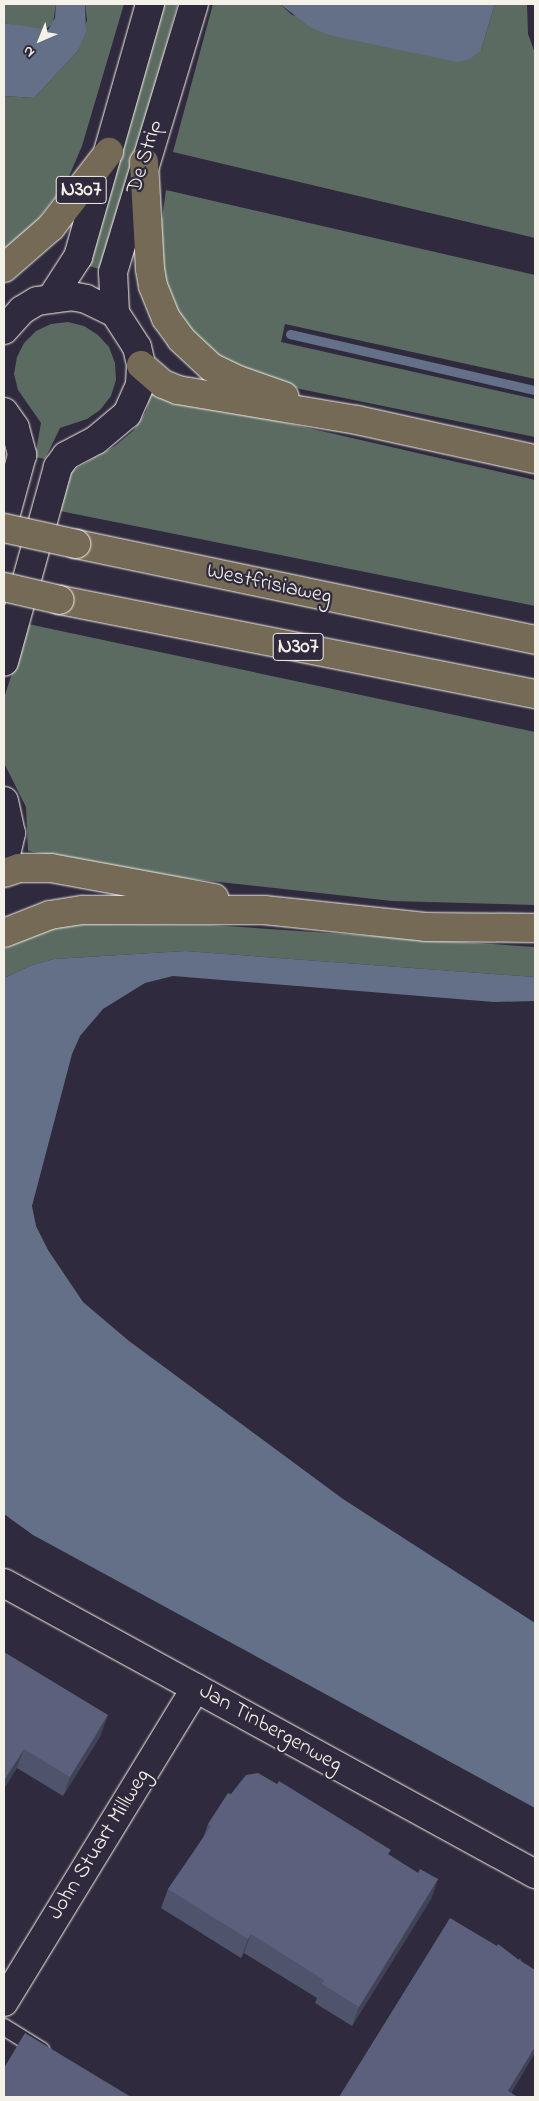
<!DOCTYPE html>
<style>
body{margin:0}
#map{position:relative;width:539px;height:2101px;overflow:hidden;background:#2f2a3d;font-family:"Indie Flower",sans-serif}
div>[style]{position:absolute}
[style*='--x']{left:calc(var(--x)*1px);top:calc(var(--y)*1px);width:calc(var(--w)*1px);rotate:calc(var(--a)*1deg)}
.green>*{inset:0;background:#5c6b61}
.water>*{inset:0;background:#647088}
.stream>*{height:9px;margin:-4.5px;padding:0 4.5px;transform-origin:4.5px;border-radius:4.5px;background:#647088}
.roads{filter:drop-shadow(0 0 1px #f4f1e8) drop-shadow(0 0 1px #f4f1e8)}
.service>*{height:16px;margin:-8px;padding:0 8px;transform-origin:8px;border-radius:8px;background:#2f2a3d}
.minor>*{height:28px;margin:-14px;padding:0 14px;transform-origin:14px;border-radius:14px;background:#2f2a3d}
.tertiary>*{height:28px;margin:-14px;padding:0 14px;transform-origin:14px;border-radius:14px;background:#2f2a3d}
.trunk>*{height:28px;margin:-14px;padding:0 14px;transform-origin:14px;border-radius:14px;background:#756a55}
.bridges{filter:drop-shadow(0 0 1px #f4f1e8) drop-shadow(0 0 1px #f4f1e8)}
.trunk-bridge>*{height:28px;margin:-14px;padding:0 14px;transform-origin:14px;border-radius:14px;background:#756a55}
.wall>*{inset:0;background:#50536c}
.shaded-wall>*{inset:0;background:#414358}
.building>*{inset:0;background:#5d607d}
span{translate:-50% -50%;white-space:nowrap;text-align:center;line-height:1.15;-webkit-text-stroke:4.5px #2f2a3d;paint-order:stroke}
.shield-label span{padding:1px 4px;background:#2f2a3d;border:1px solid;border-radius:4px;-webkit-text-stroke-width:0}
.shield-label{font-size:21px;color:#f4f1e8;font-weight:700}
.street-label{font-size:22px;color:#f4f1e8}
.frame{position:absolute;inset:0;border:5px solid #f4f1e8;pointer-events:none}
.north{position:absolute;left:15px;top:15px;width:50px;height:50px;-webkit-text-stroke:4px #2f2a3d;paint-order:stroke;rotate:224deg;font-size:14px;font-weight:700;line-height:20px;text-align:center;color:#f4f1e8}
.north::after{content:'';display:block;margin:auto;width:18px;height:22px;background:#f4f1e8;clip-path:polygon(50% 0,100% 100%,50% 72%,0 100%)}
</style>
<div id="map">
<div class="green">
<i style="clip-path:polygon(4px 4px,56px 4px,53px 24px,43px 31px,4px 23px)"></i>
<i style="clip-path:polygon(85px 4px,124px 4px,82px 146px,67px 181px,35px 224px,4px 254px,4px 96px,34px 98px,77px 52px,87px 20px)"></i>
<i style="clip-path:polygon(160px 4px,178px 4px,103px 270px,85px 265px)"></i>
<i style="clip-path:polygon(213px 4px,280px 4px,292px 15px,481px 50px,495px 4px,527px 4px,528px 34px,535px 53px,535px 238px,173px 152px)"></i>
<i style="clip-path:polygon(166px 190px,535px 275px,535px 379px,285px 324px,281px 342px,535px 399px,535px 437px,300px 389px,228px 365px,200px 340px,179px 314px,162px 271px,160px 233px)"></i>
<i style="clip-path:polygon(68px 322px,84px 326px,98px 335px,109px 347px,115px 363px,116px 380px,111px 396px,100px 410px,87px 419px,60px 428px,45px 459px,35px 457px,41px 423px,18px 390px,14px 374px,17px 357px,24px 343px,36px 331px,51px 324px)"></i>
<i style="clip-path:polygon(151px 392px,535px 480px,535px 606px,55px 510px,68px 473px,115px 446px,133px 431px,146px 412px)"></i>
<i style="clip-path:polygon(28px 624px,535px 732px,535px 905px,392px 901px,174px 877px,28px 851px,26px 807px,4px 763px,4px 698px)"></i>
<i style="clip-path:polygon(69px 924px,211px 925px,535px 947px,535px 977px,185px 951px,54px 959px,32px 965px,4px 978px,4px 949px,36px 933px)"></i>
</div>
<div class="water">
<i style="clip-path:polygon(56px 4px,85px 4px,86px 32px,77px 52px,34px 98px,4px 96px,4px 23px,48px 30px,55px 18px)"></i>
<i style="clip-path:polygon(280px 4px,495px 4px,481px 50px,470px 59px,457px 62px,329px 35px,310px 27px)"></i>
<i style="clip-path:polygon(185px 951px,535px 977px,535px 1001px,494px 1002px,173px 976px,145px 983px,103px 1009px,80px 1036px,72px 1054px,32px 1206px,36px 1226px,48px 1250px,83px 1302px,129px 1341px,343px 1499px,535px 1623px,535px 1808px,33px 1535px,4px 1514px,4px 978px,32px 965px,54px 959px)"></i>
</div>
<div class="stream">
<i style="--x:290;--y:334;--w:251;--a:12.9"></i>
</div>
<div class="roads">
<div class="service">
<i style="--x:4;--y:2027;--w:44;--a:31.9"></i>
</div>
<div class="minor">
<i style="--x:4;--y:1583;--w:606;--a:28.72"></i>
<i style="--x:4;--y:2002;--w:368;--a:-58.6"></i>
</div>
<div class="tertiary">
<i style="--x:52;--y:297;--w:48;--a:-57"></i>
<i style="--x:78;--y:257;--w:263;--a:-74.1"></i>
<i style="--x:115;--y:313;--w:41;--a:-92.8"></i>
<i style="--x:113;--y:272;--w:280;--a:-73.2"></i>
<i style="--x:4;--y:330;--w:27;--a:-48"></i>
<i style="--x:22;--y:310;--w:17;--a:-31"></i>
<i style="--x:37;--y:301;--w:34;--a:-8"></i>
<i style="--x:71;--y:296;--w:15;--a:11"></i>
<i style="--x:86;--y:299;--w:32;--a:26"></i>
<i style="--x:115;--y:313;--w:40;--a:57.1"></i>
<i style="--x:137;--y:347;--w:18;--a:77"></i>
<i style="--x:141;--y:365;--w:20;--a:93"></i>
<i style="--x:140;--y:385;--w:32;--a:114"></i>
<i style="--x:127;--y:414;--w:40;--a:140"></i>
<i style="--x:96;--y:440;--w:34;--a:152"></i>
<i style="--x:66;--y:456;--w:14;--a:126"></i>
<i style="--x:58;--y:467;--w:202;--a:105.5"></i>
<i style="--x:4;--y:412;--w:19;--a:55"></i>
<i style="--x:15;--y:428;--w:28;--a:75"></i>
<i style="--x:22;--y:455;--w:68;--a:105.3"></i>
<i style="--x:4;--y:801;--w:33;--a:78"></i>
<i style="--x:11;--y:833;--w:32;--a:103"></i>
</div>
<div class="trunk">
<i style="--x:144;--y:162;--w:107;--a:86.8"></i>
<i style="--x:150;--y:269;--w:17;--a:80"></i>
<i style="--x:153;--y:286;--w:35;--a:68"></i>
<i style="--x:166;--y:318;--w:26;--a:54"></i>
<i style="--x:181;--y:339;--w:41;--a:43"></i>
<i style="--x:211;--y:367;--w:30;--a:26"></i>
<i style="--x:238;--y:380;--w:49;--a:19.2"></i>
<i style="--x:4;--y:268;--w:62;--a:-41.1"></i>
<i style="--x:51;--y:227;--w:95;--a:-52.3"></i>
<i style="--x:141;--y:365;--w:29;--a:41"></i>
<i style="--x:163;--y:384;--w:16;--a:22"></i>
<i style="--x:178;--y:390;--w:181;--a:9.5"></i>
<i style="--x:357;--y:420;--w:182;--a:12.4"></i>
<i style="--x:76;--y:544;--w:469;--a:11.8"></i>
<i style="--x:60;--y:600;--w:484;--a:11.2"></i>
<i style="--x:4;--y:873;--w:16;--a:-18"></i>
<i style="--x:19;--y:868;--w:32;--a:0"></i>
<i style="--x:51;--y:868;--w:166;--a:10.4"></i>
<i style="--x:4;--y:933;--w:49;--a:-21.4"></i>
<i style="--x:50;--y:915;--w:33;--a:-9"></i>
<i style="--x:83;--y:910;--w:181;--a:0"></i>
<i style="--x:264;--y:910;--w:162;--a:6"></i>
<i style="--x:425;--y:927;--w:110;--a:0.5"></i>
</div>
</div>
<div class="bridges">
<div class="trunk-bridge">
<i style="--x:4;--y:528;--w:74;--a:12.5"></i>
<i style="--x:4;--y:587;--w:57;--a:13.1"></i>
</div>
</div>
<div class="wall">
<i style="clip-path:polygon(4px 1652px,101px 1735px,63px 1796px,17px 1768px)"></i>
<i style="clip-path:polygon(208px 1824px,389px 1855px,418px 1873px,438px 1879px,431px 1899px,352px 2026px,315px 2003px,317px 1998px,244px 1953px,241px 1958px,161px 1908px,168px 1889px,203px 1839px)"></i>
</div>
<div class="shaded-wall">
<i style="clip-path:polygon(108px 1715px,101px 1735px,63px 1796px,70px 1777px)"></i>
<i style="clip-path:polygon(24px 1749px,17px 1768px,4px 1789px,4px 1781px)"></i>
<i style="clip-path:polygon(438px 1879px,431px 1899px,352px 2026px,359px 2007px)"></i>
<i style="clip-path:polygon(251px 1934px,244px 1953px,241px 1958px,248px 1939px)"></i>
<i style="clip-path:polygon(535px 2047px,535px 2053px,509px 2097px,508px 2091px)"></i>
</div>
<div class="building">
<i style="clip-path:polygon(4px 1652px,108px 1715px,70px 1777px,24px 1749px,4px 1781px)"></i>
<i style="clip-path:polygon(258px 1773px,277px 1784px,279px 1781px,391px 1850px,388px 1854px,418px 1873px,420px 1869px,438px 1879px,359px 2007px,322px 1984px,324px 1980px,251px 1934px,248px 1939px,168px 1889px,211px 1826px,208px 1824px,228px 1793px,231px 1794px,246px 1775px)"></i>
<i style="clip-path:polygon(450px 1918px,497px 1946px,498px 1944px,519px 1960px,520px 1958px,521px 1961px,535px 1970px,535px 2047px,508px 2091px,518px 2097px,339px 2097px)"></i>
<i style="clip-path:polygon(25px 2033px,131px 2097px,4px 2097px,4px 2068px)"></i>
</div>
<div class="shield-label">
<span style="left:81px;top:190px">N307</span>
<span style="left:298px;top:647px">N307</span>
</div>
<div class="street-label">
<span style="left:146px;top:157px;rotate:-73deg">De Strip</span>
<span style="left:269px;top:585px;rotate:12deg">Westfrisiaweg</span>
<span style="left:270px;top:1729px;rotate:29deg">Jan Tinbergenweg</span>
<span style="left:100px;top:1845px;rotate:-58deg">John Stuart Millweg</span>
</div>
<div class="frame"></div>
<div class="north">N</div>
</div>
